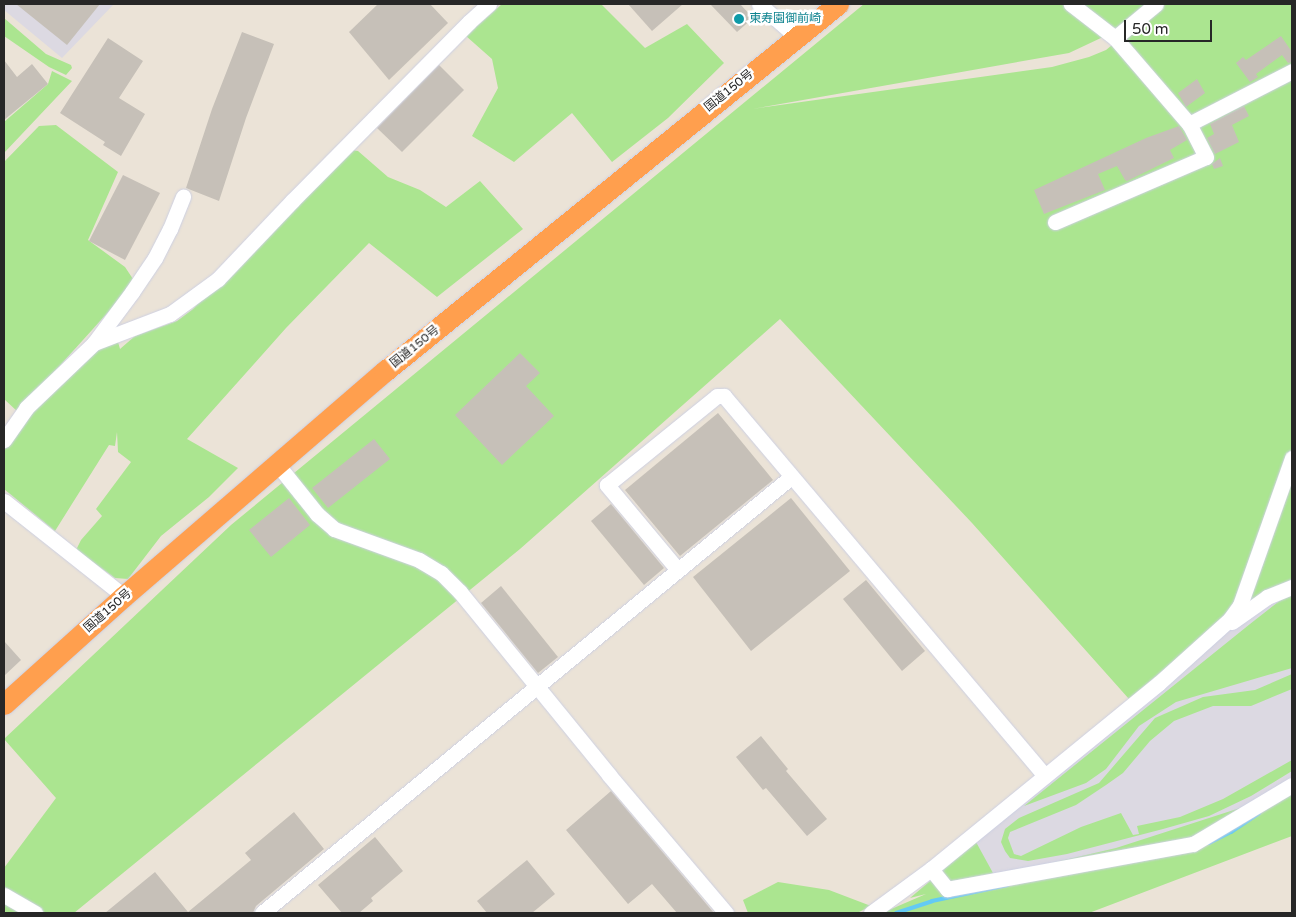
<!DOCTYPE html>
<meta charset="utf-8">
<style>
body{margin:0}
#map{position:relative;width:1296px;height:917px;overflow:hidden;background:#ebe3d7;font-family:"Varela Round","Noto Sans JP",sans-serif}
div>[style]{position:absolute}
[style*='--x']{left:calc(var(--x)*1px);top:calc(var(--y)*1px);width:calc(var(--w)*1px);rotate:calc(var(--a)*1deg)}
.industrial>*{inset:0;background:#dcd9e2}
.green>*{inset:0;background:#abe590}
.stream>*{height:4px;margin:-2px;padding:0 2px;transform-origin:2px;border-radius:2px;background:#63caf4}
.building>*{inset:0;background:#c6c0b8}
.roads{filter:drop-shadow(0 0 1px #cdd0e2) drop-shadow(0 0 1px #cdd0e2)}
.minor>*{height:15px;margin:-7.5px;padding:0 7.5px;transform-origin:7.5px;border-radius:7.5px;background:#fff}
.highway>*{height:21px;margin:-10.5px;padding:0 10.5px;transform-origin:10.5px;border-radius:10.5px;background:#ff9f4e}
.dots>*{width:14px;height:14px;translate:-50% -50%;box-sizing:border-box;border:2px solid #fff;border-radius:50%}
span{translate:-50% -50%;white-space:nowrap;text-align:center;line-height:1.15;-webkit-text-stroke:5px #fff;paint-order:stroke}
.culture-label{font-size:12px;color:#0d838f}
.left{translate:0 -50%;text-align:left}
.street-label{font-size:12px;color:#272727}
.frame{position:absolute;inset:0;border:5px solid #272727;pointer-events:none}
.scale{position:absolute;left:1124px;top:20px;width:88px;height:22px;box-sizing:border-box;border:2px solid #272727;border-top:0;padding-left:6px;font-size:15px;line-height:18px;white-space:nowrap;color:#272727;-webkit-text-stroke:4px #fff;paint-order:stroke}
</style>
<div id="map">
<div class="industrial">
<i style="clip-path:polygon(4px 4px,114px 4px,62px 58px,4px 10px)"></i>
<i style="clip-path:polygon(1292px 592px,1292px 785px,1193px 844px,950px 888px,933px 872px,1235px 620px)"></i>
</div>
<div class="green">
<i style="clip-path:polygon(502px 4px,601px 4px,645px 48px,687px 24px,724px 63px,668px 118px,612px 162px,572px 113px,514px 162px,472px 136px,498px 88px,492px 59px,466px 36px)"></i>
<i style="clip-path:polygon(864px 4px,1148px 4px,1120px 29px,1069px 53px,752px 109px,1052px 67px,1089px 57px,1106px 50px,1162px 4px,1292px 4px,1292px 586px,1232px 612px,1129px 699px,972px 523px,780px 319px,520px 549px,74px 913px,4px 913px,4px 868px,56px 798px,4px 739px,231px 525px)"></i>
<i style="clip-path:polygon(4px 18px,46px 54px,71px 65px,72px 68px,66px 75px,49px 67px,4px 36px)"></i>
<i style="clip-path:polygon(52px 71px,72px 81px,4px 153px,4px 122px,48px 84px)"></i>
<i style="clip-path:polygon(56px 125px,118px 172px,88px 240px,125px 267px,133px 279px,129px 289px,18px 412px,4px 399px,4px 162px,39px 126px)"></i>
<i style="clip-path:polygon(350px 150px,358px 151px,388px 177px,420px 190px,446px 207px,480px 181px,523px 229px,437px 297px,369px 243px,286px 328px,187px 439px,238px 468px,209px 497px,161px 536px,128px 579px,115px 578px,76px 550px,81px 540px,102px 516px,96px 509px,131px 462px,118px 452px,117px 432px,115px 446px,109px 445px,55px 531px,4px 489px,4px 451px,33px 405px,87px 352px,116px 335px,120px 349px,135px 336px,177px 321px,193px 309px,259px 240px)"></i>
<i style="clip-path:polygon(1292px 594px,1292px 668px,1176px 702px,1139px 726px,1106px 769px,1086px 783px,1024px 806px,1250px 624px,1287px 595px)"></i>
<i style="clip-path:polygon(1292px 674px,1292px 689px,1251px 706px,1213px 706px,1174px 721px,1150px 741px,1123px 773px,1106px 785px,1076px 805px,1010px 832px,1008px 838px,1014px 854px,1021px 856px,1081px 827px,1121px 813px,1133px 835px,1139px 834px,1137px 826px,1180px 817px,1223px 799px,1292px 760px,1292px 771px,1251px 796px,1209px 816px,1163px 829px,1067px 854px,1028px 861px,1010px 858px,1005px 851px,1001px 842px,1005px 829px,1019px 818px,1099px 783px,1155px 718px,1203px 697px,1255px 690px)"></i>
<i style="clip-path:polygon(1292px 787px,1292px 836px,1089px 913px,882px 913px,926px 894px,910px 898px,976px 842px,993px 873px,944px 888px,1116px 848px,1271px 798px)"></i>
<i style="clip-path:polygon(778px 882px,829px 890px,871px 906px,857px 913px,748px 913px,743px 900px)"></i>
</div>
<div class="stream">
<i style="--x:1209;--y:843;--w:25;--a:-27"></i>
<i style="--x:1231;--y:832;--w:34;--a:-34"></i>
<i style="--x:896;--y:913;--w:38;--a:-18"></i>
<i style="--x:932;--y:901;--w:77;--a:-12"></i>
</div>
<div class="building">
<i style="clip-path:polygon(16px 4px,100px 4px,67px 45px)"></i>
<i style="clip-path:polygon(378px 4px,430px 4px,448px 23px,389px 80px,349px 32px)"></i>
<i style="clip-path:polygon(628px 4px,683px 4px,652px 31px)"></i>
<i style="clip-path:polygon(710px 4px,740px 4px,753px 18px,737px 32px)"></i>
<i style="clip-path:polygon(242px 32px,274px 44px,246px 118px,219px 201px,186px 188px,212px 109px)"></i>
<i style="clip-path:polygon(1281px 36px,1292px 52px,1292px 62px,1288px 63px,1282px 55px,1256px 74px,1258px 77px,1250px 82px,1236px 63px,1243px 57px,1246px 60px)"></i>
<i style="clip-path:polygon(108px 38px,143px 61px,119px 98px,145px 114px,121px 156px,103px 145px,105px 142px,60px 113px)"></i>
<i style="clip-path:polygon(4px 60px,17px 77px,32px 64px,48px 84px,4px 120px)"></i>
<i style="clip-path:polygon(439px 65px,464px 90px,402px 152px,377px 128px)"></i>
<i style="clip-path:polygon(1197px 79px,1205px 93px,1186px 107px,1178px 93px)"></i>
<i style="clip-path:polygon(1244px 106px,1249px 116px,1232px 125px,1239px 142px,1215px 154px,1207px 138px,1214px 134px,1210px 124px)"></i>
<i style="clip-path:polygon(1179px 126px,1187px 140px,1170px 150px,1174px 158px,1127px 181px,1125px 180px,1117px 166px,1098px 174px,1105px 190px,1044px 214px,1034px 190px,1146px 138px)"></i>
<i style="clip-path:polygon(1220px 158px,1223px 166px,1214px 169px,1212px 164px)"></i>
<i style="clip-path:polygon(123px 175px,160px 193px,125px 260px,89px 241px)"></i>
<i style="clip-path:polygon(520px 353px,540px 373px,526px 386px,554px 416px,502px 465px,455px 415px)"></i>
<i style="clip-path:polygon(718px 413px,773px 480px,680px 556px,625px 490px)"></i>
<i style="clip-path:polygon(374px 439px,390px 459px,328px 508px,312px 488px)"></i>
<i style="clip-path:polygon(289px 498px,310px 525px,271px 557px,249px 530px)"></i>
<i style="clip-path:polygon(791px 498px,850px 571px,751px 651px,693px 577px)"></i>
<i style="clip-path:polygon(611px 504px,664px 568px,644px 585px,591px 521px)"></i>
<i style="clip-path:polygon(866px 580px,925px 651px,902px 671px,843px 599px)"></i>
<i style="clip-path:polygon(501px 586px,558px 657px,538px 673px,481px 603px)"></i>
<i style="clip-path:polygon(4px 641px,21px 660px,4px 676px)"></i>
<i style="clip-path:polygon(761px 736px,788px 769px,786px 771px,827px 819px,807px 836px,766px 788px,763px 790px,736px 757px)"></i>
<i style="clip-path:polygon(611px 791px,714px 913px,677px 913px,652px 884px,628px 904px,566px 830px)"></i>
<i style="clip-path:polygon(294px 812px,324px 849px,256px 906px,253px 913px,105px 913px,155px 872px,188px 912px,251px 860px,245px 853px)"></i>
<i style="clip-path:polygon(375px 837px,403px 871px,371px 898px,373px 901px,359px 913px,342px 913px,318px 885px)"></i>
<i style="clip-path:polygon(527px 860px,555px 894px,532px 913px,487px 913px,477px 901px)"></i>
</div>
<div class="roads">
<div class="minor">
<i style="--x:759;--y:4;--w:50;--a:41"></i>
<i style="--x:1115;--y:38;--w:53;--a:-39.7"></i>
<i style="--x:1189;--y:124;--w:116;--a:-27.2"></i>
<i style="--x:1055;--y:222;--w:164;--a:-23.3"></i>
<i style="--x:1206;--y:157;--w:37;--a:-117"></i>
<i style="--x:1189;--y:124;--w:113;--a:-130.7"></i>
<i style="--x:1115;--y:38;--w:56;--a:-142.3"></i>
<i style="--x:94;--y:343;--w:81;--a:-20.9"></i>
<i style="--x:170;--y:314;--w:59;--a:-36.1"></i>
<i style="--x:218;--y:279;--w:108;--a:-46.5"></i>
<i style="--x:292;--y:201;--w:252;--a:-45.3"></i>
<i style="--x:469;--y:22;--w:27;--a:-42"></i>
<i style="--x:4;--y:440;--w:39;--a:-55"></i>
<i style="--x:26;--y:408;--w:94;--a:-43.7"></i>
<i style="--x:94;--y:343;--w:64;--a:-53.3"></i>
<i style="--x:132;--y:292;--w:41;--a:-55.9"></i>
<i style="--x:155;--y:258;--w:33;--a:-63"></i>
<i style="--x:170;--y:229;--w:35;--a:-68"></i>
<i style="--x:277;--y:464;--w:64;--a:51.3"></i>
<i style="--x:317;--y:514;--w:23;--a:41"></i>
<i style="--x:334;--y:529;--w:90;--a:20"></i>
<i style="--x:419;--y:560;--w:26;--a:31"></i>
<i style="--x:441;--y:573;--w:27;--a:45"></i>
<i style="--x:460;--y:592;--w:236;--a:50.8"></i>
<i style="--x:609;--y:775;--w:181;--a:49.7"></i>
<i style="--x:4;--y:501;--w:153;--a:38.4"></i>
<i style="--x:678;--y:570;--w:111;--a:-129.9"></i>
<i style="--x:607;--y:485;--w:141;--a:-39"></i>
<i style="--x:717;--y:396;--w:7;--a:0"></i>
<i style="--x:724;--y:396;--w:497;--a:49.8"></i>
<i style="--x:1232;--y:622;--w:43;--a:-35.5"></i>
<i style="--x:1267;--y:597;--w:27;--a:-22"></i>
<i style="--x:931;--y:869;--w:26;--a:51"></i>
<i style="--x:947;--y:889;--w:250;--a:-10.4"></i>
<i style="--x:1193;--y:844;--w:115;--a:-30.8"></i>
<i style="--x:4;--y:895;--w:36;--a:30"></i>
<i style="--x:262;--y:913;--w:686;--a:-39.5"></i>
<i style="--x:871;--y:913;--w:74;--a:-36.3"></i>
<i style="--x:931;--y:869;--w:294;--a:-39.2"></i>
<i style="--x:1159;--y:683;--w:96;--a:-42"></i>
<i style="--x:1230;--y:619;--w:17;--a:-54"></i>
<i style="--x:1240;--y:605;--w:156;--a:-70.5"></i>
</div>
<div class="highway">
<i style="--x:4;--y:704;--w:161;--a:-42"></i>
<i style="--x:124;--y:596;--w:345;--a:-40.8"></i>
<i style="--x:385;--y:371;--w:583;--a:-39.01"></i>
</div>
</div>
<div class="dots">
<i style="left:739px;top:19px;background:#0f9aa8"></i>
</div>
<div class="culture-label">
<span class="left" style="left:749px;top:19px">東寿園御前崎</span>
</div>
<div class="street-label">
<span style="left:729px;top:91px;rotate:-39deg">国道150号</span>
<span style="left:415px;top:347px;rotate:-39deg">国道150号</span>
<span style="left:108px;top:611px;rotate:-41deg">国道150号</span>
</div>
<div class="frame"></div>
<div class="scale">50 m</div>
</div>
